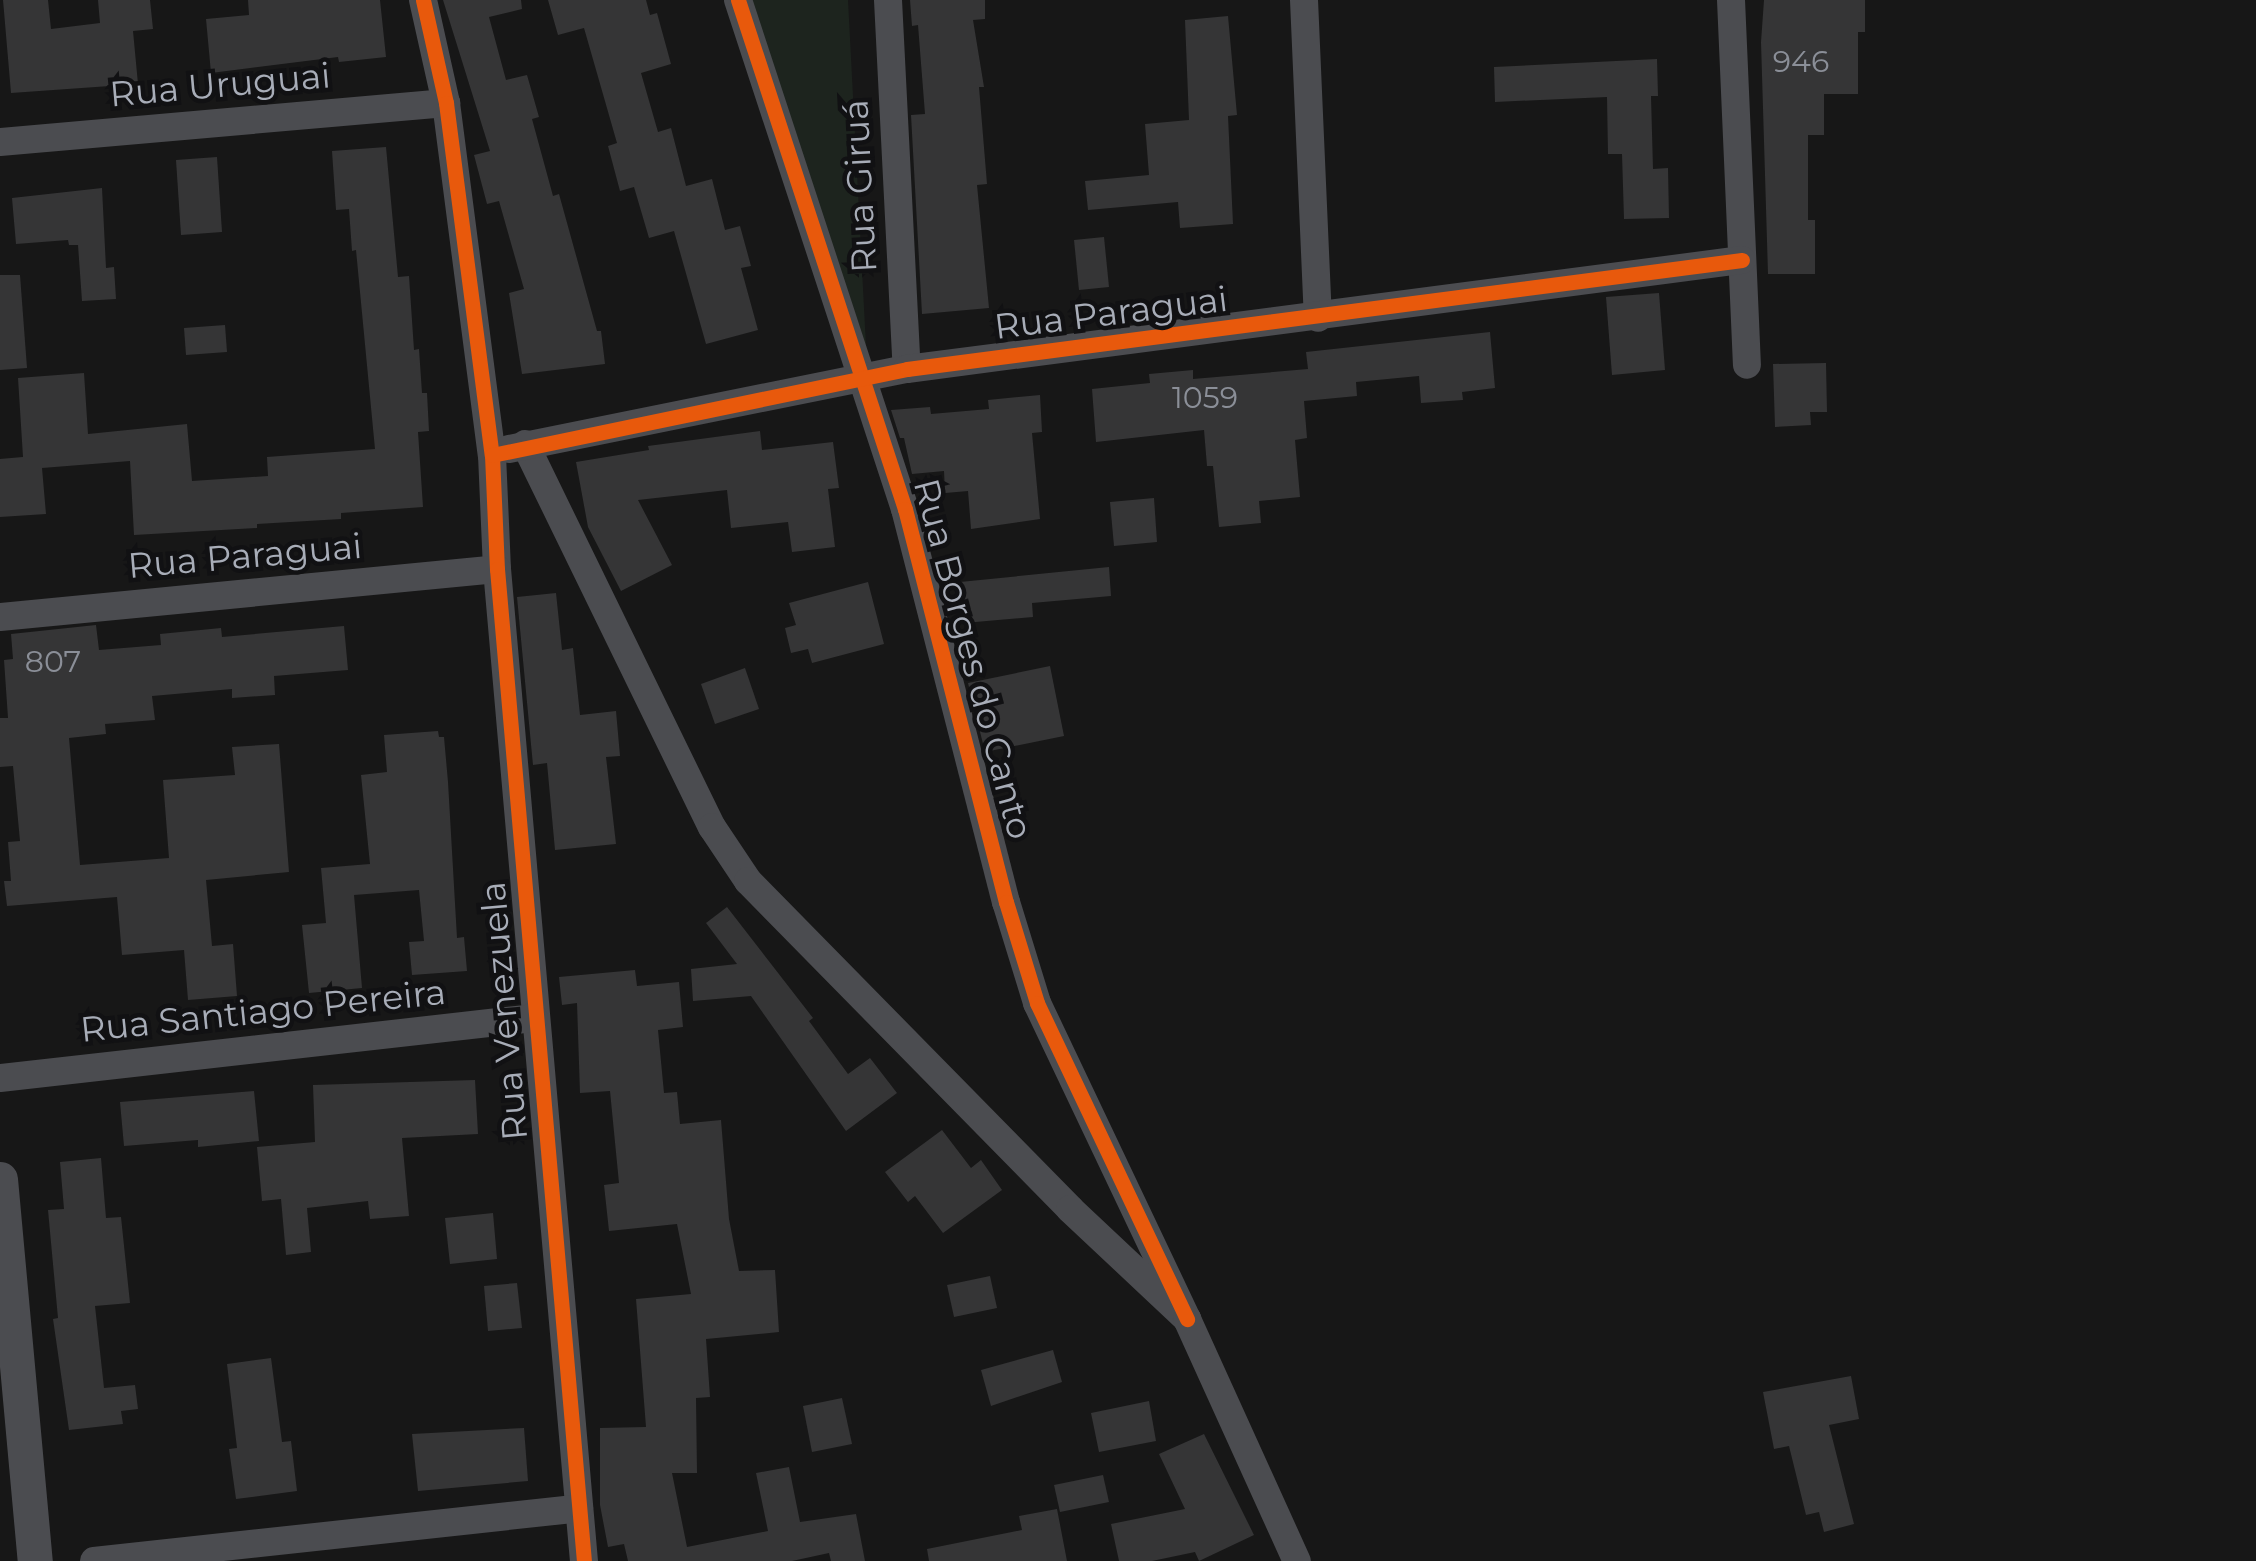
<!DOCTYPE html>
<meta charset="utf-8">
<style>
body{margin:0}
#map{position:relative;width:2256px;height:1561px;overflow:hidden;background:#171717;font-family:Montserrat,sans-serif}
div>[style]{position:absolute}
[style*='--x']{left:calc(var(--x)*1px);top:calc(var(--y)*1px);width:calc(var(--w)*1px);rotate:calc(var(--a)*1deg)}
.green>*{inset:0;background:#1d241e}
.building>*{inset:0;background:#353536}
.minor>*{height:28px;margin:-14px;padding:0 14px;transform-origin:14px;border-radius:14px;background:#4b4c50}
.tertiary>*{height:35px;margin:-17.5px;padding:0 17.5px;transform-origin:17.5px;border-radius:17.5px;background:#4b4c50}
.cycleway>*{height:15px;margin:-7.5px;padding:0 7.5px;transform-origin:7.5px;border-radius:7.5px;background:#e8590c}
span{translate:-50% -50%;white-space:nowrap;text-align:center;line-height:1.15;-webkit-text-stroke:9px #111113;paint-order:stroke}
.number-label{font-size:30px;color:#8b8f98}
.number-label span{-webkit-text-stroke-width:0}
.street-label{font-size:35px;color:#a8adb8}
</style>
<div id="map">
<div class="green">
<i style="clip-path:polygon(749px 0,848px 0,866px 346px)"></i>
</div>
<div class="building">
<i style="clip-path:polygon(3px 0,48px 0,51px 29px,100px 23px,98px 0,150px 0,153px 29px,133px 31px,138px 84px,11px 93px)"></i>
<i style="clip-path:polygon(248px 0,380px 0,386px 57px,339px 62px,338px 57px,211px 73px,206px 19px,249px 15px)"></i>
<i style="clip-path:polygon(443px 0,521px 0,522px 9px,489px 17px,506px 80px,527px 75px,539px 117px,532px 119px,553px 196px,559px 194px,597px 331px,601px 331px,605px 364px,522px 374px,509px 293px,524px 289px,499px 201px,487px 204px,474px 155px,490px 151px)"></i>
<i style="clip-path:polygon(548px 0,646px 0,650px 15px,657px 13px,671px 64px,641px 73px,658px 132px,671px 128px,686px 186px,712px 179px,725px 230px,740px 226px,751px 266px,741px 268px,758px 330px,706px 344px,674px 231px,649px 238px,634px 187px,620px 191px,608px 146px,617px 143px,584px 28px,558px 35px)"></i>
<i style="clip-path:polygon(910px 0,985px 0,985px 19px,973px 20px,984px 87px,979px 87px,987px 184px,977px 185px,989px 308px,922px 314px,911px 115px,925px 114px,918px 25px,912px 26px)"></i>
<i style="clip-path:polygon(1764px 0,1865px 0,1865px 32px,1858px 32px,1858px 94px,1824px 94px,1824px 135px,1808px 135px,1808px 220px,1815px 220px,1815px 274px,1768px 274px,1761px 42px)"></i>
<i style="clip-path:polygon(1228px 16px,1237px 115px,1228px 116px,1233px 224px,1180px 228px,1178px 202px,1088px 210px,1085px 181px,1149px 175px,1145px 124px,1189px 120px,1185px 20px)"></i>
<i style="clip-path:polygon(1657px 59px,1658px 96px,1651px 96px,1653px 169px,1668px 168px,1669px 218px,1624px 219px,1622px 154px,1608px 154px,1607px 97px,1495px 102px,1494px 67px)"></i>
<i style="clip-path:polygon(386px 147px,398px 277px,409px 276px,414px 350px,419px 349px,422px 393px,427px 393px,429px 431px,418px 432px,423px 507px,341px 513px,341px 519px,257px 524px,257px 528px,134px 535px,130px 461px,42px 468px,46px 514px,0 517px,0 459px,23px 457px,18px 378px,84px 373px,88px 434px,187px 424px,192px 481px,268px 476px,267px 457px,375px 449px,356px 250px,352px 251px,349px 209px,336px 210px,332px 151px)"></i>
<i style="clip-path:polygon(217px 157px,222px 232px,181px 235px,176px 160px)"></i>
<i style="clip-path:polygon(102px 188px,106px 268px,114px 267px,116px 299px,82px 301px,78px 245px,69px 245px,68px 240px,16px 244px,12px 198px)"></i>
<i style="clip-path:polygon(1104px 237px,1109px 287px,1079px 290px,1074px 240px)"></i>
<i style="clip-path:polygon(0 275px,20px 275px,27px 368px,0 370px)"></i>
<i style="clip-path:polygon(1659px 293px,1665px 370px,1612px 375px,1606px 297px)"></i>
<i style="clip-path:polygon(225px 325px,227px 352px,186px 355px,184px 328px)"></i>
<i style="clip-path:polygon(1490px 332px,1495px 388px,1462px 392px,1463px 400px,1421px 403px,1419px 376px,1356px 382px,1357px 396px,1304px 401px,1307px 438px,1295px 440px,1300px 497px,1259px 501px,1261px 523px,1219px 527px,1213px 466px,1207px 466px,1204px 430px,1096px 442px,1092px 389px,1150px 383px,1149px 374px,1193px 370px,1193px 379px,1308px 369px,1306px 352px)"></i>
<i style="clip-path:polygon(1826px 363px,1827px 412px,1810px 412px,1811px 425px,1775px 427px,1773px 364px)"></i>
<i style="clip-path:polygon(1040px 395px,1042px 432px,1032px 433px,1040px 519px,971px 529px,968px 491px,945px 493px,944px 471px,912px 474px,904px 438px,900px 438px,891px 410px,930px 407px,931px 414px,989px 409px,988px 400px)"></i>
<i style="clip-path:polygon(760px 431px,762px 450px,833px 442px,839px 488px,828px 489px,835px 547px,792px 552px,788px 522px,731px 528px,727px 490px,638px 500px,672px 565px,621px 591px,588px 527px,576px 462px,649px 450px,648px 446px)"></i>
<i style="clip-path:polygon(1154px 498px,1157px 542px,1114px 546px,1110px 502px)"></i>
<i style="clip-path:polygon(1109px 567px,1111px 596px,1032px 603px,1033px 617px,964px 623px,960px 582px)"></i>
<i style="clip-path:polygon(868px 582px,884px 644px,812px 663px,808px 649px,791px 653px,785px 628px,796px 625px,789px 603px)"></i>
<i style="clip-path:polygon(556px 593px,562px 650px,573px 648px,580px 715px,616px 711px,620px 756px,606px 757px,616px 844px,555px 850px,547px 763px,533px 765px,517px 597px)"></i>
<i style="clip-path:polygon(96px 625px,99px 650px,161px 645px,160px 634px,221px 628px,222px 637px,344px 626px,348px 670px,274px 676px,275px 695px,232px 698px,232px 689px,152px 696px,155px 720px,105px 724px,106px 734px,69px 738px,80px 865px,169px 858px,163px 780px,235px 775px,232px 747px,279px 744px,289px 872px,206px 880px,212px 946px,233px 944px,237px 996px,188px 1000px,184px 950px,122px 955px,117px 897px,7px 906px,4px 881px,11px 881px,8px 842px,20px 841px,13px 766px,0 767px,0 718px,8px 718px,4px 660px,13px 659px,11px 634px)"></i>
<i style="clip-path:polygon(1050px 666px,1064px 736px,985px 752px,968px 683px)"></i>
<i style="clip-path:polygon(745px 668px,759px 709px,715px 724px,701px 684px)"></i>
<i style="clip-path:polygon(438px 731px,439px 737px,444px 737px,448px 782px,457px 938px,464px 937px,467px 971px,412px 975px,409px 942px,424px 941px,419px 890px,354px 895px,362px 988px,309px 993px,302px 925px,326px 923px,321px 868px,370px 864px,361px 775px,387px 772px,384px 735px)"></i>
<i style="clip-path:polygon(727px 907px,813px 1018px,809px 1021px,848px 1074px,870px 1058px,897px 1093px,846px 1131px,751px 996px,693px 1001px,691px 969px,737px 964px,706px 923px)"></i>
<i style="clip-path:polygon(635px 970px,637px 986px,679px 982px,683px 1027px,658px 1030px,664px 1093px,677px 1092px,680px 1124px,721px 1120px,729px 1219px,739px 1271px,775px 1270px,779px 1332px,706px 1339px,710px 1397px,696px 1398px,697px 1473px,672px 1473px,687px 1547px,768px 1531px,756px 1473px,789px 1467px,800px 1522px,856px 1514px,865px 1561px,831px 1561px,829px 1553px,792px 1561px,628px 1561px,624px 1544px,608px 1547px,600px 1505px,600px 1428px,646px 1427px,636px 1299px,691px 1294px,677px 1224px,609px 1231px,604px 1185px,619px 1183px,610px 1091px,580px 1093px,577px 1003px,562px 1005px,559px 977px)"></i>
<i style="clip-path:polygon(475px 1080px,478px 1134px,402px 1138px,409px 1216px,370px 1219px,368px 1201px,307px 1208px,311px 1252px,286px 1255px,281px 1199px,262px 1201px,257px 1147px,315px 1142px,313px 1085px)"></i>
<i style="clip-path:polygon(254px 1091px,259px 1141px,198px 1147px,198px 1140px,124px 1146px,120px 1102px)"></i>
<i style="clip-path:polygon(942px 1130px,971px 1168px,981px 1160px,1002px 1190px,943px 1233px,915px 1196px,908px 1202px,885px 1172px)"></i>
<i style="clip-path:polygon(101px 1158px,106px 1218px,121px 1217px,130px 1303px,95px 1306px,104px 1388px,135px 1385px,138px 1409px,121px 1411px,123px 1424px,69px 1430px,53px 1319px,58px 1318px,48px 1210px,64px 1209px,60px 1162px)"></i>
<i style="clip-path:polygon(493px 1213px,497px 1259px,450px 1264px,445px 1218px)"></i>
<i style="clip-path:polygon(990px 1276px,997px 1308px,954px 1317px,947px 1285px)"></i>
<i style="clip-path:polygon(517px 1283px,522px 1328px,488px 1331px,484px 1286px)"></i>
<i style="clip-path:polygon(1053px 1350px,1062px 1382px,991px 1406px,981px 1370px)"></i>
<i style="clip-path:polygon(271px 1358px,282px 1442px,291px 1441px,297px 1491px,236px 1499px,229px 1449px,237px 1448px,227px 1364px)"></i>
<i style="clip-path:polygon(1851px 1376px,1859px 1419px,1829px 1425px,1854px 1524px,1824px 1532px,1819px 1512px,1806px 1515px,1789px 1446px,1774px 1449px,1763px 1392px)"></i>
<i style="clip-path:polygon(842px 1398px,852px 1444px,812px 1452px,803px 1406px)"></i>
<i style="clip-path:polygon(1149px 1401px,1156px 1441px,1099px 1452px,1091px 1413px)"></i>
<i style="clip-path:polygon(524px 1428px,528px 1481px,418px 1491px,412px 1434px)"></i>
<i style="clip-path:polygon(1204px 1434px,1254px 1535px,1199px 1561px,1195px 1552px,1152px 1561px,1119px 1561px,1111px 1524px,1185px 1509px,1159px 1454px)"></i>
<i style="clip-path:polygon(1103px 1475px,1109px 1502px,1060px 1512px,1054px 1485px)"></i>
<i style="clip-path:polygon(1057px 1509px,1067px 1561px,929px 1561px,927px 1549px,1022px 1530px,1019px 1516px)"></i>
</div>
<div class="minor">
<i style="--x:423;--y:0;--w:106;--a:77.4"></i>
<i style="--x:446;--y:103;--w:355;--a:82.6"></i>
<i style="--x:492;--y:455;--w:114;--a:87.5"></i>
<i style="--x:497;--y:569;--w:996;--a:84.99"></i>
<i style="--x:738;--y:0;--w:536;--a:71.84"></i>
<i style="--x:905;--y:509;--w:406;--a:75.6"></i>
<i style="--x:1006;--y:902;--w:106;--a:72.9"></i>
<i style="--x:1037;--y:1003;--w:350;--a:64.6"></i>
<i style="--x:888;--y:0;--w:369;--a:87.1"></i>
<i style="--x:1304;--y:0;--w:318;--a:87.5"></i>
<i style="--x:1731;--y:0;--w:365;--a:87.5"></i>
<i style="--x:0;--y:142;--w:448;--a:-5"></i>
<i style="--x:525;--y:444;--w:426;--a:64"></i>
<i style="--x:712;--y:827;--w:65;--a:56.3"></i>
<i style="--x:748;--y:881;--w:460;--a:45.5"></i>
<i style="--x:1070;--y:1209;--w:161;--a:43.2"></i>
<i style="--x:1187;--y:1319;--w:266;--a:65.6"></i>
<i style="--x:509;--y:449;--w:406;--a:-11.4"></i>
<i style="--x:907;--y:369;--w:842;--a:-7.44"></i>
<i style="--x:0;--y:617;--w:499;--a:-5.5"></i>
<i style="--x:0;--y:1078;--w:537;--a:-6.41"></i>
<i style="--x:94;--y:1561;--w:488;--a:-6.2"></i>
</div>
<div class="tertiary">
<i style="--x:0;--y:1179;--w:384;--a:84.8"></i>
</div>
<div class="cycleway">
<i style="--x:423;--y:0;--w:106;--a:77.4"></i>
<i style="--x:446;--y:103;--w:355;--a:82.6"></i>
<i style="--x:492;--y:455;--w:114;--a:87.5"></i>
<i style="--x:497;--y:569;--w:996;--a:84.99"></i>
<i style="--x:738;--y:0;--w:536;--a:71.84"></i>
<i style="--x:905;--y:509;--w:406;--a:75.6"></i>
<i style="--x:1006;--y:902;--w:106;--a:72.9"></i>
<i style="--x:1037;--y:1003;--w:350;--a:64.6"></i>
<i style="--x:492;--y:455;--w:424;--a:-11.7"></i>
<i style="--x:907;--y:369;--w:842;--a:-7.44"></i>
</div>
<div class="number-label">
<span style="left:1801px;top:62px">946</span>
<span style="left:1205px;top:398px">1059</span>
<span style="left:53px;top:662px">807</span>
</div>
<div class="street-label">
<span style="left:220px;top:85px;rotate:-5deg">Rua Uruguai</span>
<span style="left:860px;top:186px;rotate:-93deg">Rua Giruá</span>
<span style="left:1111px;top:313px;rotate:-7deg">Rua Paraguai</span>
<span style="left:245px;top:556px;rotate:-5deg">Rua Paraguai</span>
<span style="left:973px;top:659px;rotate:75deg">Rua Borges do Canto</span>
<span style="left:263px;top:1011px;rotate:-6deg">Rua Santiago Pereira</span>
<span style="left:504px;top:1011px;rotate:-95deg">Rua Venezuela</span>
</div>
</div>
